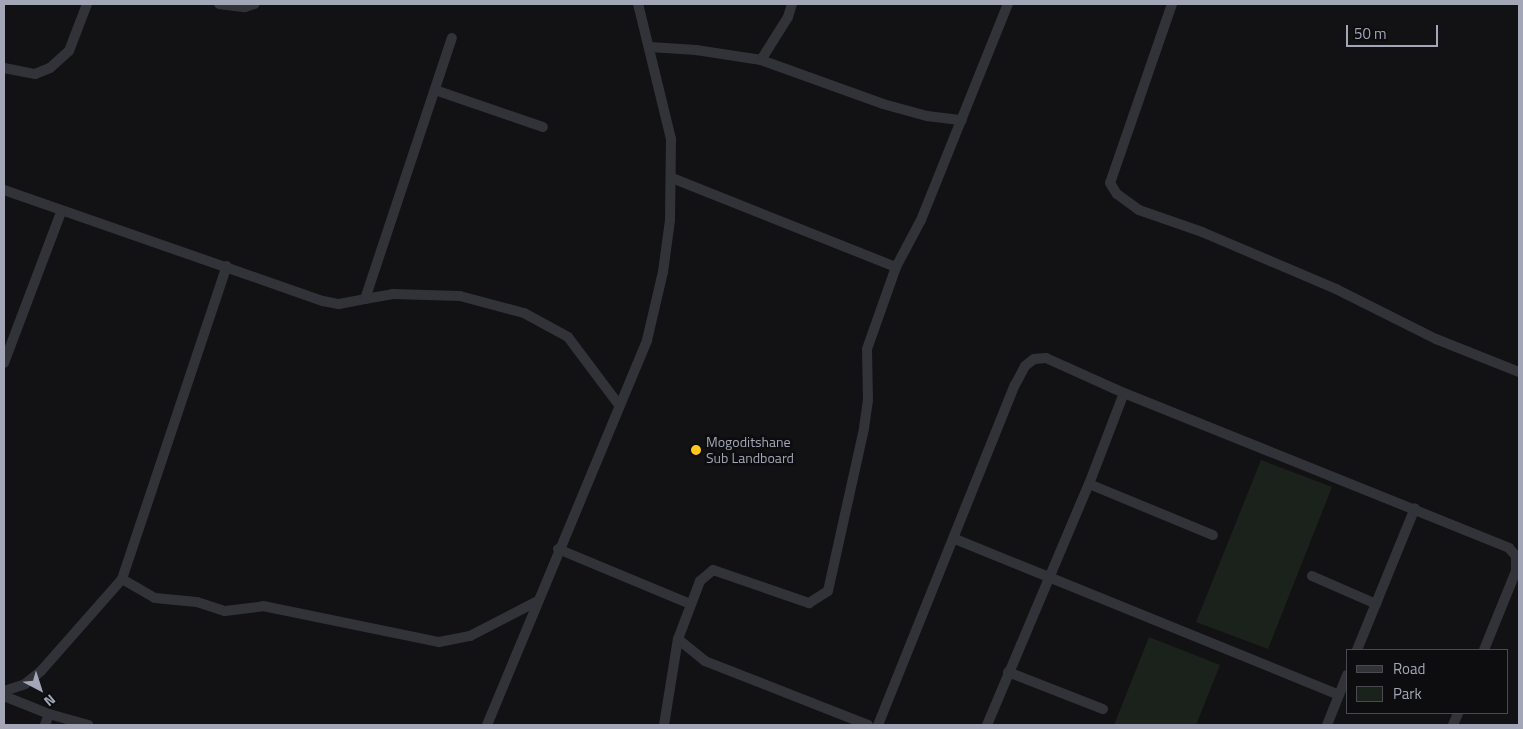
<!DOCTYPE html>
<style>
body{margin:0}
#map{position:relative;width:1523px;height:729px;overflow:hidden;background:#121214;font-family:"Titillium Web",sans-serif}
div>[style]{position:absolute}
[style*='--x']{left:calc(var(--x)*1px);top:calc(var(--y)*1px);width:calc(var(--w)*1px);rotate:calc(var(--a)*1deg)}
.green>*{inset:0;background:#1a221b}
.street>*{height:10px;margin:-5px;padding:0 5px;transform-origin:5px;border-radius:5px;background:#323339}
.dots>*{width:14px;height:14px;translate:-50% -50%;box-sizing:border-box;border:2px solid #0d0d0f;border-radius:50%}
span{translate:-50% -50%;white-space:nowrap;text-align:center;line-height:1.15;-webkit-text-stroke:5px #0d0d0f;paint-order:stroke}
.poi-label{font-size:14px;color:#a2a6b6}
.left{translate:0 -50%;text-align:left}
.frame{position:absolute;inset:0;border:5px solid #a2a6b6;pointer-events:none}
.legend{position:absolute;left:1346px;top:649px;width:162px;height:65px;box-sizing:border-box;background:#0d0d0f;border:1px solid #494a52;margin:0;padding:6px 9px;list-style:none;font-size:15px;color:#a2a6b6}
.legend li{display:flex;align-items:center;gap:10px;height:25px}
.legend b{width:25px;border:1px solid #494a52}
.north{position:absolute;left:15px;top:664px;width:50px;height:50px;-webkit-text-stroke:4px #0d0d0f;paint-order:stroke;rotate:140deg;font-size:14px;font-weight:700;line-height:20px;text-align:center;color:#a2a6b6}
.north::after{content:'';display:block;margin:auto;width:18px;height:22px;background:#a2a6b6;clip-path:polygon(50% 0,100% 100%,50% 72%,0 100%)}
.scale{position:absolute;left:1346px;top:25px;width:92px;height:22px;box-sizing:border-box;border:2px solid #a2a6b6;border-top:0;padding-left:6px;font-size:15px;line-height:18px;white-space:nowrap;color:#a2a6b6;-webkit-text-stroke:4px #0d0d0f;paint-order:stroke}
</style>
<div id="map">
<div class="green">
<i style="clip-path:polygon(1261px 460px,1332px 487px,1268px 649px,1196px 622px)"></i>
<i style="clip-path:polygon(1149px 637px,1220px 665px,1196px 725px,1114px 725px)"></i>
</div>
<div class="street">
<i style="--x:219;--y:4;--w:26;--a:7"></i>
<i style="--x:245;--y:7;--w:10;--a:-17"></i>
<i style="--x:1172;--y:4;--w:189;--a:109.1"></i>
<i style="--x:1110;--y:183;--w:13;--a:58"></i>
<i style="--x:1117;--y:194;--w:27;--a:36"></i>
<i style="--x:1139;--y:210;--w:67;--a:19.2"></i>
<i style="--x:1202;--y:232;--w:146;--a:23"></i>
<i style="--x:1336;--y:289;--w:112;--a:26.6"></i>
<i style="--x:1436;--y:339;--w:89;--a:21.7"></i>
<i style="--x:650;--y:47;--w:46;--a:3.7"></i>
<i style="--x:696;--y:50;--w:66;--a:8.7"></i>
<i style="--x:761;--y:60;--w:130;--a:19.8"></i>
<i style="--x:883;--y:104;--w:46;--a:15.3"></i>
<i style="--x:927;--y:116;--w:35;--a:7"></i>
<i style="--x:761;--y:60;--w:51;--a:-57.9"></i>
<i style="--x:788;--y:17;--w:14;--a:-73"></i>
<i style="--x:4;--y:68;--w:32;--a:11"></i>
<i style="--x:35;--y:74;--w:16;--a:-22"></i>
<i style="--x:50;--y:68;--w:25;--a:-42"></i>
<i style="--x:69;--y:51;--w:50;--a:-69"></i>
<i style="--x:435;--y:90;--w:114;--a:18.9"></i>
<i style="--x:672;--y:178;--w:241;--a:21.7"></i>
<i style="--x:4;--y:190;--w:338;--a:19.2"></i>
<i style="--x:323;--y:301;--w:16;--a:11"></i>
<i style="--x:339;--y:304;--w:26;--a:-11"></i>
<i style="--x:365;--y:299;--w:275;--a:-71.6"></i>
<i style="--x:365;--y:299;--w:28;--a:-10"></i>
<i style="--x:393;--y:294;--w:67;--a:1.7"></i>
<i style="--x:460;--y:296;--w:66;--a:14.9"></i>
<i style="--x:524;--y:313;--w:50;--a:28.6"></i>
<i style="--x:568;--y:337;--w:85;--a:53.1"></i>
<i style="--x:4;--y:363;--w:161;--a:-69.3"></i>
<i style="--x:1089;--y:484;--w:134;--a:22.4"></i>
<i style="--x:955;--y:539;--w:414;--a:22.1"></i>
<i style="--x:558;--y:549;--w:143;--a:22.6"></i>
<i style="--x:1312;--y:576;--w:70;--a:23.6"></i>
<i style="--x:122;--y:579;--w:38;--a:30"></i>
<i style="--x:155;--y:598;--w:42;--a:5.4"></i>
<i style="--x:197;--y:602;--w:29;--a:18"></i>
<i style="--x:225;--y:611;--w:38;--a:-7"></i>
<i style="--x:263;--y:606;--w:180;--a:11.6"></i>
<i style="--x:439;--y:642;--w:32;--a:-11"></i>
<i style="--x:470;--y:636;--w:74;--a:-27.3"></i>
<i style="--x:1357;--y:650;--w:153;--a:-67.8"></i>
<i style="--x:1008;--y:672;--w:102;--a:21.3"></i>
<i style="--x:4;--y:691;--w:22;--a:-18"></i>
<i style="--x:25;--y:684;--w:21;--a:-39"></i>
<i style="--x:41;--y:671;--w:123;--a:-48.6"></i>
<i style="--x:122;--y:579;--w:330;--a:-71.5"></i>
<i style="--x:4;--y:696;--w:48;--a:21.8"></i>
<i style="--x:49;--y:714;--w:12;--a:110"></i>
<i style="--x:49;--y:714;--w:41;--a:15.8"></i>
<i style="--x:487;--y:725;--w:417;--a:-67.4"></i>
<i style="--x:647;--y:340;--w:70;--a:-76.8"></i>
<i style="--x:663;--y:272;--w:52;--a:-82.3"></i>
<i style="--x:670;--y:220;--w:81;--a:-89.3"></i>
<i style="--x:671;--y:139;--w:139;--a:-103.7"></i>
<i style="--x:664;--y:725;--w:87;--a:-80.8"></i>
<i style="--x:868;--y:725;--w:175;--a:-158.6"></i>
<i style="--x:705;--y:661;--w:35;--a:-141"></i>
<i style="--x:678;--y:639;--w:62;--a:-69.2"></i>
<i style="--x:700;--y:581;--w:17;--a:-40"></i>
<i style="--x:713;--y:570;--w:102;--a:19"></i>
<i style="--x:809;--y:603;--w:22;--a:-32"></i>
<i style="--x:828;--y:591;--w:167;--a:-77.5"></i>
<i style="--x:864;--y:428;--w:27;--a:-82"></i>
<i style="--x:868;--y:401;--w:52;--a:-91.1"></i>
<i style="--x:867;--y:349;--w:87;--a:-70.5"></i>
<i style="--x:896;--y:267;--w:53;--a:-62"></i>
<i style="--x:921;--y:220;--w:233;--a:-68.1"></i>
<i style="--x:878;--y:725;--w:367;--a:-68.1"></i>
<i style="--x:1015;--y:385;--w:21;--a:-62"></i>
<i style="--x:1025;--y:366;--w:11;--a:-38"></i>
<i style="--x:1034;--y:359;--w:12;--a:-5"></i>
<i style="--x:1046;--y:358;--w:85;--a:24.2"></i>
<i style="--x:1124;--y:393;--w:415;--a:21.9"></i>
<i style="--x:1509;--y:548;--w:11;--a:49"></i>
<i style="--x:1516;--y:556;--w:15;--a:90"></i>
<i style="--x:1516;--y:571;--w:85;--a:112.1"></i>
<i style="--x:987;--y:725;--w:262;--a:-67.1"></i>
<i style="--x:1089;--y:484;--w:97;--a:-69"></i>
<i style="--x:1327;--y:725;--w:54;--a:-68.2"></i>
<i style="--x:1453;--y:725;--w:13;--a:-67"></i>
</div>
<div class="dots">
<i style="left:696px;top:450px;background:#ffc61e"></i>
</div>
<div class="poi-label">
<span class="left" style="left:706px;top:450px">Mogoditshane<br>Sub Landboard</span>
</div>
<div class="frame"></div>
<ul class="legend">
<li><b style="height:6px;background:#323339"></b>Road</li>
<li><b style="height:14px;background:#1a221b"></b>Park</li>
</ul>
<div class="north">N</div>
<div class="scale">50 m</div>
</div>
